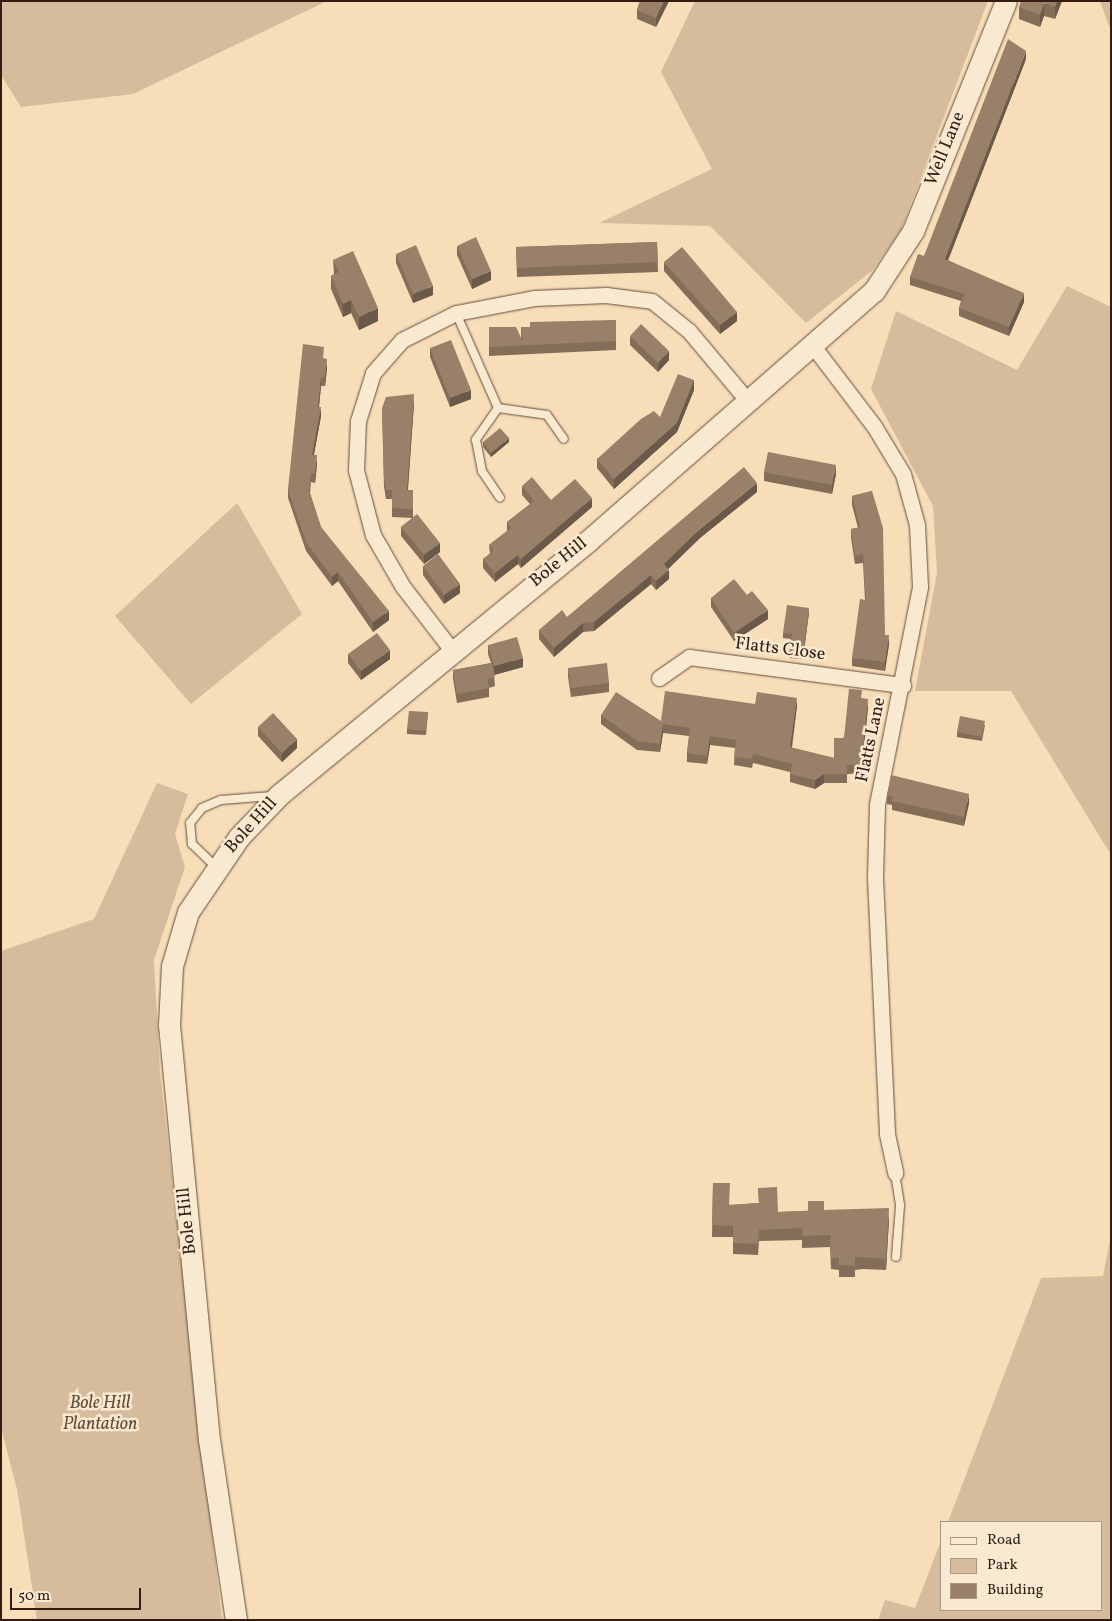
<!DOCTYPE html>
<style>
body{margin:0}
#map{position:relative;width:1112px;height:1621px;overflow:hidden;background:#f7ddb8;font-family:Vollkorn,serif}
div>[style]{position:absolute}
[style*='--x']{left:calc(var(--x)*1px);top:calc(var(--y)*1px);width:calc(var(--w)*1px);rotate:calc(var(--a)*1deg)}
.green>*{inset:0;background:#d6bc9c}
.roads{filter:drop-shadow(0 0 1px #654c3c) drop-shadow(0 0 1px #654c3c)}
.lane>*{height:8px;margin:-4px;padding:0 4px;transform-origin:4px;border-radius:4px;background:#fae9d1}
.street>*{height:15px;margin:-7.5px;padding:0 7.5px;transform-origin:7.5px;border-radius:7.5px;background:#fae9d1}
.secondary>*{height:21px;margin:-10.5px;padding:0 10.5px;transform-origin:10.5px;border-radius:10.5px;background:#fae9d1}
.wall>*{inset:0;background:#846e5a}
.shaded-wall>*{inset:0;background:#6b5a4a}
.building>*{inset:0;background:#998069}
span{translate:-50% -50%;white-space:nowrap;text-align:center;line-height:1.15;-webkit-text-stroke:5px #fae9d1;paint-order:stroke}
.street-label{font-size:18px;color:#341c13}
.park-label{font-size:18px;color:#654c3c;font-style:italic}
.frame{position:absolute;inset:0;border:2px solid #341c13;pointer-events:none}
.legend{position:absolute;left:940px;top:1521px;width:162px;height:90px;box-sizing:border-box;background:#fae9d1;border:1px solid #ab9785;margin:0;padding:6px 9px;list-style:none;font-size:15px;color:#341c13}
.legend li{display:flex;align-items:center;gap:10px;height:25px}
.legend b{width:25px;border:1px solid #ab9785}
.scale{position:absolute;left:10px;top:1588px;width:131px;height:22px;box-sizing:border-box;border:2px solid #341c13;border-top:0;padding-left:6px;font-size:15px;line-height:18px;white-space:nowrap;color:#341c13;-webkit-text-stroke:4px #fae9d1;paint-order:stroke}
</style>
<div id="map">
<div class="green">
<i style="clip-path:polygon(1px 1px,327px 1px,133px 94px,21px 107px,1px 75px)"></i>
<i style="clip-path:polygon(695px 1px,988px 1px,901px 230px,873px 270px,806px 323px,710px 226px,599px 223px,712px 169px,661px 72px)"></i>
<i style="clip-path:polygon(1100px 1px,1111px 1px,1111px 28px,1109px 26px)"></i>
<i style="clip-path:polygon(1067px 286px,1111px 307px,1111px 855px,1011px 691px,915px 691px,937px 573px,933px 506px,871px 389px,896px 311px,1017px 370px)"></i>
<i style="clip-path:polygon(237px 503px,302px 614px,191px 704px,115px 616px)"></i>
<i style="clip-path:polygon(157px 783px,188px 794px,175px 834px,185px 867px,154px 960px,160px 1072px,222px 1620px,37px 1620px,17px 1489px,1px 1428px,1px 951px,94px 919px)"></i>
<i style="clip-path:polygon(1111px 1235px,1111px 1620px,878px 1620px,885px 1600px,915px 1608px,941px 1541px,941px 1610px,1101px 1610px,1101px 1522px,948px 1522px,1041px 1278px,1103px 1276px)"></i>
</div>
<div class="roads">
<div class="lane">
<i style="--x:456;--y:313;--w:104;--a:66.1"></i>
<i style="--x:498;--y:408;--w:39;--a:125"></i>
<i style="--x:476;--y:440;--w:32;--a:79"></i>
<i style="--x:482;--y:471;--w:32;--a:56"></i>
<i style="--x:498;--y:408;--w:49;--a:8.1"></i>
<i style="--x:547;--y:415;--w:29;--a:55"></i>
<i style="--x:216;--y:867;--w:33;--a:-136"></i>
<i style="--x:192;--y:844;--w:21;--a:-95"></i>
<i style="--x:190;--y:823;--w:19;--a:-51"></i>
<i style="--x:202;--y:808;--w:21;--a:-23"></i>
<i style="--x:221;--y:800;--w:51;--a:-4.5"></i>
<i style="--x:895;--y:1173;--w:33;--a:81"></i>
<i style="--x:900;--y:1206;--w:51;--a:94.5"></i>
</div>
<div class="street">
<i style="--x:813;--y:346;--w:101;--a:52.7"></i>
<i style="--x:874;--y:426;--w:56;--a:58.9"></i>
<i style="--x:903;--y:474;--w:53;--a:74.6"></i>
<i style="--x:917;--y:525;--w:62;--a:87.2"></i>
<i style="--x:920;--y:587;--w:222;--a:101.2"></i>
<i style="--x:877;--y:805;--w:73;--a:91.6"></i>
<i style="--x:875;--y:878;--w:256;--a:87.3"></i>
<i style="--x:887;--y:1134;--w:40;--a:78"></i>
<i style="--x:451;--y:649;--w:78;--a:-127.7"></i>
<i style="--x:403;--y:587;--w:60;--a:-120"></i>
<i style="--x:373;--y:535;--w:67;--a:-104.7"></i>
<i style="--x:356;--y:470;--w:49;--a:-87.7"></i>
<i style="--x:358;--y:421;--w:50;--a:-72.6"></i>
<i style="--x:373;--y:373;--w:44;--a:-48.7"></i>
<i style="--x:402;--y:340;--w:60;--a:-26.6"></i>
<i style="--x:456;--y:313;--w:79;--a:-10.9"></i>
<i style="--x:534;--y:298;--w:72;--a:-2.4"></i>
<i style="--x:606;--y:295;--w:46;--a:7.4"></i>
<i style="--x:652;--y:301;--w:48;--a:39"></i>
<i style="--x:689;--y:331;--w:89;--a:50"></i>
<i style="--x:659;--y:678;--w:37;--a:-35"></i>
<i style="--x:689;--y:657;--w:216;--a:7.5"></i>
</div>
<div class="secondary">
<i style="--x:236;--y:1620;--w:182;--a:-98.5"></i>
<i style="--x:209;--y:1440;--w:417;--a:-95.5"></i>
<i style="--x:169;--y:1025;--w:59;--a:-87.1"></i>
<i style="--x:172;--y:966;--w:56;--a:-73.5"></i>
<i style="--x:188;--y:912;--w:91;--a:-55.8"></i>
<i style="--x:239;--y:837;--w:58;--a:-46.4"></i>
<i style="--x:279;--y:795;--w:400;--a:-39.4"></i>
<i style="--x:588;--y:541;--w:380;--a:-41.2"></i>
<i style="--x:874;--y:291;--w:72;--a:-57"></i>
<i style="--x:913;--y:231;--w:248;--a:-68"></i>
</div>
</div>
<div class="wall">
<i style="clip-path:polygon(640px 1px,669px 1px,656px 27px,637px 19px,637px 10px)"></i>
<i style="clip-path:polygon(1062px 1px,1055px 19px,1044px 16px,1040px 27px,1019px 19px,1019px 7px)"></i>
<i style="clip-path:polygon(1026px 59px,948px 260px,1024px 302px,1009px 336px,959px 316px,959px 308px,961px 301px,910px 285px,910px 277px,924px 256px)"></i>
<i style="clip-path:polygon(657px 242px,658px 272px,517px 277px,516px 247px)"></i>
<i style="clip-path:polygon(457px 246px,491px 280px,472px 289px,457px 255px)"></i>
<i style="clip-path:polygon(396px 254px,433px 295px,413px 303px,396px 263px)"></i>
<i style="clip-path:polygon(333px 260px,378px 321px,359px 330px,351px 313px,343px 317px,331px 289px,331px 276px,334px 274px)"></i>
<i style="clip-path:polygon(664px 262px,737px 321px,720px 334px,664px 271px)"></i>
<i style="clip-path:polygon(616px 320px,616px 350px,489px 356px,489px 327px,521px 339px,521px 327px,530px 327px)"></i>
<i style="clip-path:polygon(630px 336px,669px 360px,658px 372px,630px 345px)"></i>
<i style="clip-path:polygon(430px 348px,471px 399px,450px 407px,430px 357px)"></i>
<i style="clip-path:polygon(323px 358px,327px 368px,325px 386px,321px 386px,319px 407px,321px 416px,314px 455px,317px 464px,315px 483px,311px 482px,310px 493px,321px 527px,389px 620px,373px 632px,338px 581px,332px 586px,306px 551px,288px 498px,288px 489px)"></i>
<i style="clip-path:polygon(694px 390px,677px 432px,614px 489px,597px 468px,597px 459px,660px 417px)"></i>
<i style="clip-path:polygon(414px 403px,408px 490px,413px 490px,413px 518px,440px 552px,424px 564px,401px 536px,401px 527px,413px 518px,392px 517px,392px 499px,386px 499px,384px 487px,382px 408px)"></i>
<i style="clip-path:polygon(483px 442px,509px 442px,491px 457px,483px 447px)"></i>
<i style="clip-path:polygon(764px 472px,836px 474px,832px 494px,764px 481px)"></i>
<i style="clip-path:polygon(522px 486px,551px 500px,592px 507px,521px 568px,518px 564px,495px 582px,483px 568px,483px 559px,490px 554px,489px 545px,507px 531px,507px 522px,530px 504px,522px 495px)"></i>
<i style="clip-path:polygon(872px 491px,885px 635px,889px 644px,885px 671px,852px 666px,852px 658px,865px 600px,863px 563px,855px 564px,851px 538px,851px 529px,858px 528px,852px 505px,852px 496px)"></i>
<i style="clip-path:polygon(757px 492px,700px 538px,668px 569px,669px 579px,656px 590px,651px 584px,594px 631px,583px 632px,554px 657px,539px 639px,539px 630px,567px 617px)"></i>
<i style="clip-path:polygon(423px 566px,460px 593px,444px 604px,423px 575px)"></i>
<i style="clip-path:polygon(747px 595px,768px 619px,734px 641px,711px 607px,711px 598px)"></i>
<i style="clip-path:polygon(809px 612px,803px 659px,789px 658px,791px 639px,783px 638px,783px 633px)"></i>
<i style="clip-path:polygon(488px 645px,523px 667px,494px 675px,495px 686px,489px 688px,489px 697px,457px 703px,453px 679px,453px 670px,491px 663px,488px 654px)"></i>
<i style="clip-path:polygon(348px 654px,390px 659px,361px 680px,348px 663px)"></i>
<i style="clip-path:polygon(568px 668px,609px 683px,609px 692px,571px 697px,568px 677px)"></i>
<i style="clip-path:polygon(862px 698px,868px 707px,864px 748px,868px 748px,868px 773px,847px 774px,847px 783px,824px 783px,815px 789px,790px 782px,790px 772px,753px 763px,752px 768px,734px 765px,735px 748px,710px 745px,707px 764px,687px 762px,687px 753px,689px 736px,663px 733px,660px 752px,637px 750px,601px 724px,601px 715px,661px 721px,755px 704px,797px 706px,792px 748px,834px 758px)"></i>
<i style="clip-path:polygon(428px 712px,426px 735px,407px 734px,407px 729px)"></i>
<i style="clip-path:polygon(985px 725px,982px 741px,957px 737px,957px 732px)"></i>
<i style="clip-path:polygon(258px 727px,297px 748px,282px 762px,258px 736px)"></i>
<i style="clip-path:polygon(887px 795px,969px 803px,964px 826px,892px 810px,892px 805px,887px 804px)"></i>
<i style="clip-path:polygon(713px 1183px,730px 1205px,759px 1203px,758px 1188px,778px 1212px,824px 1210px,889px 1219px,886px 1270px,863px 1269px,855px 1270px,855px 1277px,839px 1277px,839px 1270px,831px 1269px,830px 1247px,802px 1248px,802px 1240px,759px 1241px,758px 1255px,733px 1254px,733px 1237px,712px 1237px)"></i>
</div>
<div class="shaded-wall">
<i style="clip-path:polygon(664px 1px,669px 1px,656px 27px,656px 18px)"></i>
<i style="clip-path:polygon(1057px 1px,1062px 1px,1055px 19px,1055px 7px)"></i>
<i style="clip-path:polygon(1044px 3px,1044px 16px,1040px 27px,1040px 15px)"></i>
<i style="clip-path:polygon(1026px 51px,1026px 59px,945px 268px,945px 259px)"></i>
<i style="clip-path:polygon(491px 271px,491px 280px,472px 289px,472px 279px)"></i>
<i style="clip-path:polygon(433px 286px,433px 295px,413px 303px,413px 294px)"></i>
<i style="clip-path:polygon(1024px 293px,1024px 302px,1009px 336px,1009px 327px)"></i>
<i style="clip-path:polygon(351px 300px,351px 313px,343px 317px,343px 304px)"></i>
<i style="clip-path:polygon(378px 308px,378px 321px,359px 330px,359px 317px)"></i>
<i style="clip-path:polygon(737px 312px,737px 321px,720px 334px,720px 325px)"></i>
<i style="clip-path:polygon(669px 351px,669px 360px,658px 372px,658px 363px)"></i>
<i style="clip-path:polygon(327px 359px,327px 368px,325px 386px,325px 377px)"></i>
<i style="clip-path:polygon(321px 377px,321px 386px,318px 416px,318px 407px)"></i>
<i style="clip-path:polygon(694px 380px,694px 390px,677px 432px,614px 489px,614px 479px)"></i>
<i style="clip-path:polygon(471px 390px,471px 399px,450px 407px,450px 398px)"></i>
<i style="clip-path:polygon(414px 394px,414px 403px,407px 499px,407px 490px)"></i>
<i style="clip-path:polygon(321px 407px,321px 416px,312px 464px,312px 455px)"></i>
<i style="clip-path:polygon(509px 438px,509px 442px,491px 457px,491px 453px)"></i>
<i style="clip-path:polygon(317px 455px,317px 464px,315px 483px,315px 473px)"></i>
<i style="clip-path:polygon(836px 465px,836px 474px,832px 494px,832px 485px)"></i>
<i style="clip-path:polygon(757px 483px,757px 492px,700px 538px,664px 573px,664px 564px,700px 529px)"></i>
<i style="clip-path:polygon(592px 498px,592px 507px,521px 568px,521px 559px)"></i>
<i style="clip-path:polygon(440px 543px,440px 552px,424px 564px,424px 555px)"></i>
<i style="clip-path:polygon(518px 555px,518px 564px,495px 582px,495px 573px)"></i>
<i style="clip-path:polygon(669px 570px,669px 579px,656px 590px,656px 581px)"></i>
<i style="clip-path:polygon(338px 572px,338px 581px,332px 586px,332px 577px)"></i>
<i style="clip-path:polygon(651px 575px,651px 584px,594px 631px,594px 622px)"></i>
<i style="clip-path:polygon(460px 584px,460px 593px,444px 604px,444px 595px)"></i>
<i style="clip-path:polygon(809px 608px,809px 612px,803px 659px,803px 655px)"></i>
<i style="clip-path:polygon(768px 610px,768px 619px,734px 641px,734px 633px)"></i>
<i style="clip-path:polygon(389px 611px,389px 620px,373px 632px,373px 622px)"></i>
<i style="clip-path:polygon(583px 623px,583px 632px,554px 657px,554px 648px)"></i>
<i style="clip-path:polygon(889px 635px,889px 644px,885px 671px,885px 662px)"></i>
<i style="clip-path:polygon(390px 650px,390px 659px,361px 680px,361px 671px)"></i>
<i style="clip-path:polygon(523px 658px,523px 667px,494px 675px,494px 666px)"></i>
<i style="clip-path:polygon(797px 698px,797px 706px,790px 756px,790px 747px)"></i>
<i style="clip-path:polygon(868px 699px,868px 707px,863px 757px,863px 748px)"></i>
<i style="clip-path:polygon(663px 724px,663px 733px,660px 752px,660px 744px)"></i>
<i style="clip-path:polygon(710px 736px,710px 745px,707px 764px,707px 756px)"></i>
<i style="clip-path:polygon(297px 739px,297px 748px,282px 762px,282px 753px)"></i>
<i style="clip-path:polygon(824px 774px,824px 783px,815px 789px,815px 780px)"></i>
<i style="clip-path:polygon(969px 794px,969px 803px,964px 826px,964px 817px)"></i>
<i style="clip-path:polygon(889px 1208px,889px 1219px,886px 1270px,886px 1259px)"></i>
</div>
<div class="building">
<i style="clip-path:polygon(640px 1px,664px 1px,656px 18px,637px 10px)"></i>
<i style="clip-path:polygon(1021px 1px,1057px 1px,1055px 7px,1044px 3px,1040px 15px,1019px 7px)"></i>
<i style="clip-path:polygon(1008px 39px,1026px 51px,945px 259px,1024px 293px,1009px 327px,959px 308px,965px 294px,910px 277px,918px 254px,924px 256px)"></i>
<i style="clip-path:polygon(476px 237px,491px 271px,472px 279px,457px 246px)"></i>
<i style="clip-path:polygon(657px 242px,658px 262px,517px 268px,516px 247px)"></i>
<i style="clip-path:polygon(416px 245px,433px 286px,413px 294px,396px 254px)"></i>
<i style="clip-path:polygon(682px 247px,737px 312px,720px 325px,664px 262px)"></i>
<i style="clip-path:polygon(353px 251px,378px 308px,359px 317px,351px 300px,343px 304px,331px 276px,339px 272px,333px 260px)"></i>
<i style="clip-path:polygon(616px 320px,616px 341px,489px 347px,489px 327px,516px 327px,522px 340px,521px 327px,530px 327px,530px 322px)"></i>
<i style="clip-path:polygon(641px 324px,669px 351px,658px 363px,630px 336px)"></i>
<i style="clip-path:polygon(451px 340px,471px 390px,450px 398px,430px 348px)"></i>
<i style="clip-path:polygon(303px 344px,324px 347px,323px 358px,327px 359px,325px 377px,321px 377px,318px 407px,321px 407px,312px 455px,317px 455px,315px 473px,311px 473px,309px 491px,321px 527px,389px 611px,373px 622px,338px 572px,332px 577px,306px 542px,288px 489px)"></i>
<i style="clip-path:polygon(678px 374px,694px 380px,677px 423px,614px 479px,597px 459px,641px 419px,654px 411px,660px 417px)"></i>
<i style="clip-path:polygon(414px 394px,407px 490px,413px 490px,413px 509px,392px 508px,392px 490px,386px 490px,384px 478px,382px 408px,386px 397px)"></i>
<i style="clip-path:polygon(500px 428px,509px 438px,491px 453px,483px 442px)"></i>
<i style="clip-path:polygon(768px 452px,836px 465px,832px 485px,764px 472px)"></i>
<i style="clip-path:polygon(744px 467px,757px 483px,700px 529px,664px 564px,669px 570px,656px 581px,651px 575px,594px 622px,583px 623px,554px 648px,539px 630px,562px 610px,567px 617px)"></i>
<i style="clip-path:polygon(532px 477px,551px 500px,575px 479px,592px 498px,521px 559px,518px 555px,495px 573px,483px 559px,494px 550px,489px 545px,511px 528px,507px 522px,534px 501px,522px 486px)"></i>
<i style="clip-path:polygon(872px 491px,883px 528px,885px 635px,889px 635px,885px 662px,852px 658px,860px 599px,866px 600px,863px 554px,855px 556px,851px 529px,860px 527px,852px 496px)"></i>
<i style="clip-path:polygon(417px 514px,440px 543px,424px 555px,401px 527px)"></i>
<i style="clip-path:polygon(438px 554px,460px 584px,444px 595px,423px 566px)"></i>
<i style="clip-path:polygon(734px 579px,747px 595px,752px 591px,768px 610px,734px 633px,711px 598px)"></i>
<i style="clip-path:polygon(787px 605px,809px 608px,803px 655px,789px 653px,792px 634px,783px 633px)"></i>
<i style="clip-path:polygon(377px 633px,390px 650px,361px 671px,348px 654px)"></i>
<i style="clip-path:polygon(517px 637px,523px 658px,494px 666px,488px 645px)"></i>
<i style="clip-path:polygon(492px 663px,495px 677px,487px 679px,489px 688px,457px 694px,453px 670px)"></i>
<i style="clip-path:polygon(607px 663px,609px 683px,571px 688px,568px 668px)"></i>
<i style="clip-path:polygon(849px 689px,862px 690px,861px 698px,868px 699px,863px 748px,868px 748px,868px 765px,847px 765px,847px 774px,824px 774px,815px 780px,790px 774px,792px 764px,753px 754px,752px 759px,734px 757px,736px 740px,710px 736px,707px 756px,687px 753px,690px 728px,663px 724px,660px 744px,637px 741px,601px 715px,616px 692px,661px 721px,665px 691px,755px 704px,757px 692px,797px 698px,790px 747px,834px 758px,834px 738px,844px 738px)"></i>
<i style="clip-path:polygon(409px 711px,428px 712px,426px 731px,407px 729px)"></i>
<i style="clip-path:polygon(273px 713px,297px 739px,282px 753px,258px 727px)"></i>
<i style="clip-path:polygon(960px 716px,985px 721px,982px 737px,957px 732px)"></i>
<i style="clip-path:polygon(891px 775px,969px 794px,964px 817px,892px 801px,893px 796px,887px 795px)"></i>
<i style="clip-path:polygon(713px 1183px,730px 1183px,729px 1205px,759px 1203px,758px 1188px,777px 1187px,778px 1212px,808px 1211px,808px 1201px,824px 1201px,824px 1210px,889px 1208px,886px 1259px,863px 1257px,855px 1258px,855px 1266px,839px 1265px,839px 1258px,831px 1258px,830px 1235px,802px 1236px,802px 1228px,759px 1230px,758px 1244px,733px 1243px,733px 1226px,712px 1225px)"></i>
</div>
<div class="street-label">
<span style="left:946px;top:149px;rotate:-68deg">Well Lane</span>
<span style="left:559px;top:563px;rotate:-39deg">Bole Hill</span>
<span style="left:780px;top:650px;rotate:7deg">Flatts Close</span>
<span style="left:872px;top:740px;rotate:-78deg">Flatts Lane</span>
<span style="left:252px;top:826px;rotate:-48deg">Bole Hill</span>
<span style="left:188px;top:1221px;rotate:-96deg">Bole Hill</span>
</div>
<div class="park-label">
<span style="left:100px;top:1415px">Bole Hill<br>Plantation</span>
</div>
<div class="frame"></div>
<ul class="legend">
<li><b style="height:6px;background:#fae9d1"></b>Road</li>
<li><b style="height:14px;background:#d6bc9c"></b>Park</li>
<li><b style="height:14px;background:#998069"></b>Building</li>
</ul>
<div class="scale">50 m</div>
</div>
